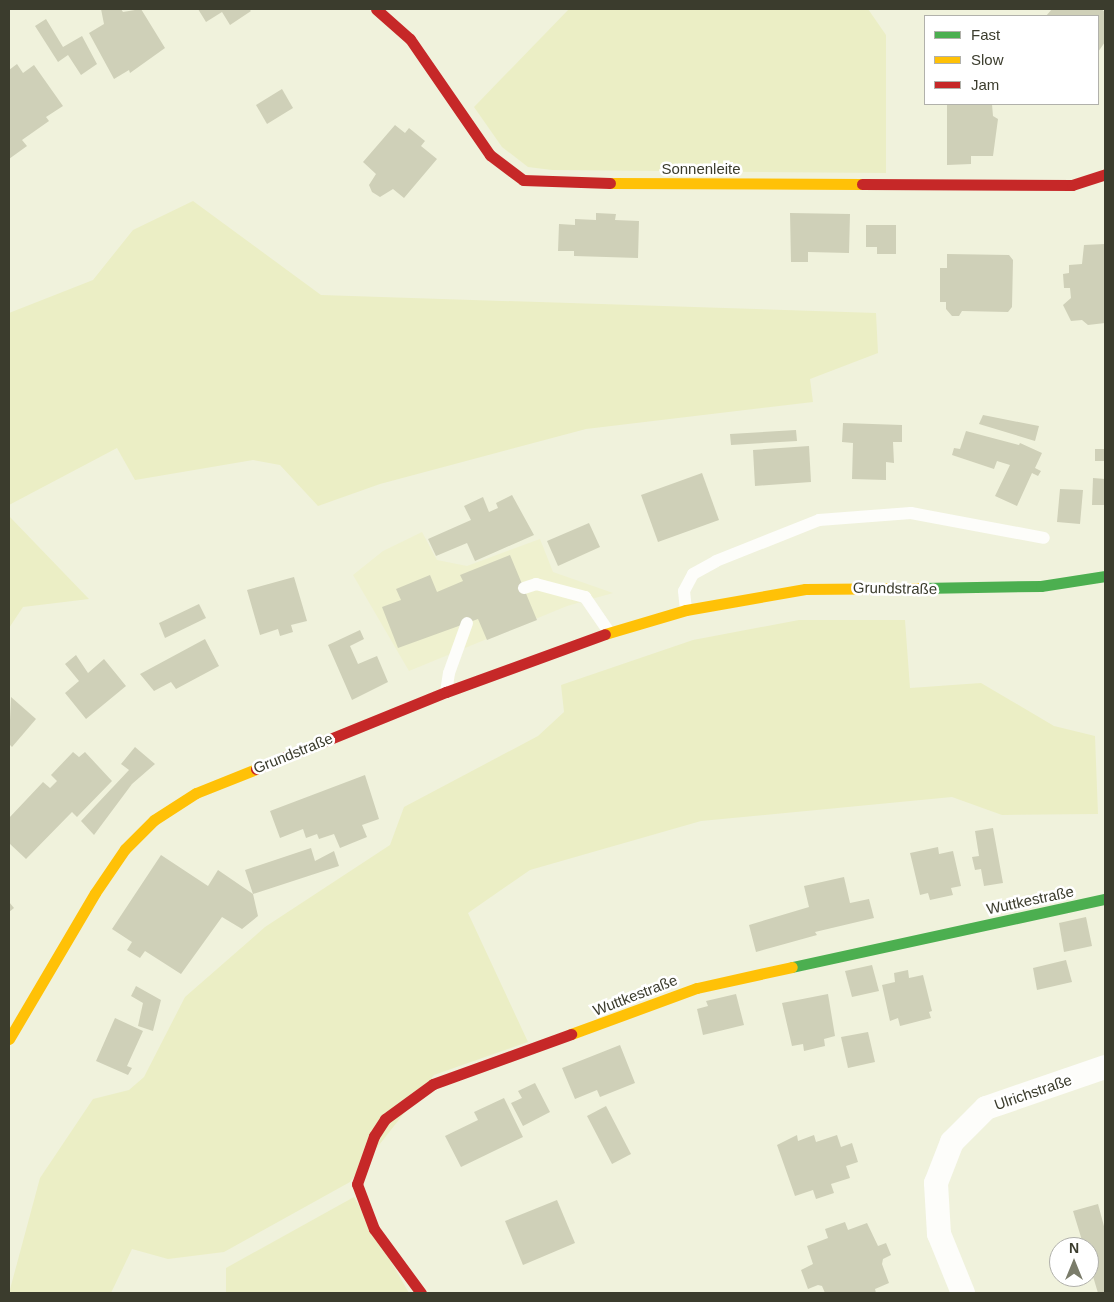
<!DOCTYPE html>
<meta charset="utf-8">
<style>
body{margin:0}
#map{position:relative;width:1114px;height:1302px;overflow:hidden;background:#f0f2dc;font-family:Helvetica,sans-serif}
div>[style]{position:absolute}
[style*='--x']{left:calc(var(--x)*1px);top:calc(var(--y)*1px);width:calc(var(--w)*1px);rotate:calc(var(--a)*1deg)}
.built>*{inset:0;background:#eff1cf}
.green>*{inset:0;background:#ebeec5}
.building>*{inset:0;background:#cfd0b8}
.lane>*{height:12px;margin:-6px;padding:0 6px;transform-origin:6px;border-radius:6px;background:#fdfdfa}
.street>*{height:24px;margin:-12px;padding:0 12px;transform-origin:12px;border-radius:12px;background:#fdfdfa}
.fast>*{height:11px;margin:-5.5px;padding:0 5.5px;transform-origin:5.5px;border-radius:5.5px;background:#4caf50}
.slow>*{height:11px;margin:-5.5px;padding:0 5.5px;transform-origin:5.5px;border-radius:5.5px;background:#ffc107}
.jam>*{height:11px;margin:-5.5px;padding:0 5.5px;transform-origin:5.5px;border-radius:5.5px;background:#c62828}
span{translate:-50% -50%;white-space:nowrap;text-align:center;line-height:1.15;-webkit-text-stroke:5px #fff;paint-order:stroke}
.street-label{font-size:15px;color:#3b3c2d}
.frame{position:absolute;inset:0;border:10px solid #3b3c2d;pointer-events:none}
.legend{position:absolute;left:924px;top:15px;width:175px;height:90px;box-sizing:border-box;background:#fff;border:1px solid #b1b1ab;margin:0;padding:6px 9px;list-style:none;font-size:15px;color:#3b3c2d}
.legend li{display:flex;align-items:center;gap:10px;height:25px}
.legend b{width:25px;border:1px solid #b1b1ab}
.north{position:absolute;left:1049px;top:1237px;width:50px;height:50px;box-sizing:border-box;background:#fff;border:1px solid #b1b1ab;border-radius:50%;rotate:0deg;font-size:14px;font-weight:700;line-height:20px;text-align:center;color:#3b3c2d}
.north::after{content:'';display:block;margin:auto;width:18px;height:22px;background:#7a7c6a;clip-path:polygon(50% 0,100% 100%,50% 72%,0 100%)}
</style>
<div id="map">
<div class="built">
<i style="clip-path:polygon(422px 532px,437px 560px,467px 566px,540px 539px,553px 572px,613px 593px,567px 606px,409px 671px,353px 575px,383px 551px)"></i>
</div>
<div class="green">
<i style="clip-path:polygon(569px 9px,868px 9px,886px 35px,886px 173px,552px 170px,528px 167px,502px 147px,474px 107px)"></i>
<i style="clip-path:polygon(193px 201px,321px 295px,876px 313px,878px 353px,810px 379px,813px 402px,586px 429px,380px 484px,318px 506px,280px 465px,253px 460px,135px 480px,117px 448px,9px 505px,9px 313px,93px 280px,133px 230px)"></i>
<i style="clip-path:polygon(9px 516px,89px 599px,23px 607px,9px 628px)"></i>
<i style="clip-path:polygon(799px 620px,905px 620px,910px 688px,981px 683px,1054px 726px,1095px 736px,1098px 814px,1002px 815px,952px 797px,701px 821px,530px 870px,468px 913px,528px 1042px,434px 1075px,350px 1182px,224px 1252px,168px 1259px,132px 1249px,111px 1293px,9px 1293px,40px 1178px,93px 1099px,129px 1090px,144px 1077px,185px 997px,265px 927px,390px 845px,404px 807px,538px 736px,564px 712px,561px 685px,693px 640px)"></i>
<i style="clip-path:polygon(354px 1197px,409px 1293px,226px 1293px,226px 1268px)"></i>
</div>
<div class="building">
<i style="clip-path:polygon(101px 9px,121px 9px,123px 12px,141px 9px,165px 48px,130px 73px,129px 70px,114px 79px,89px 33px,104px 24px)"></i>
<i style="clip-path:polygon(198px 9px,249px 9px,251px 11px,230px 25px,222px 12px,206px 22px)"></i>
<i style="clip-path:polygon(1052px 9px,1101px 9px,1105px 12px,1105px 42px,1098px 52px,1098px 16px,1046px 16px)"></i>
<i style="clip-path:polygon(46px 19px,63px 47px,82px 36px,97px 64px,81px 75px,68px 55px,58px 62px,35px 26px)"></i>
<i style="clip-path:polygon(17px 64px,23px 73px,34px 65px,63px 106px,46px 117px,49px 121px,22px 140px,27px 146px,9px 159px,9px 70px)"></i>
<i style="clip-path:polygon(282px 89px,293px 108px,267px 124px,256px 105px)"></i>
<i style="clip-path:polygon(947px 104px,992px 104px,993px 116px,998px 119px,993px 156px,971px 156px,971px 164px,947px 165px)"></i>
<i style="clip-path:polygon(395px 125px,405px 133px,409px 128px,425px 141px,421px 146px,437px 159px,404px 198px,393px 189px,380px 197px,372px 192px,369px 185px,376px 174px,363px 162px)"></i>
<i style="clip-path:polygon(596px 213px,616px 214px,615px 220px,639px 221px,638px 258px,574px 256px,574px 251px,558px 251px,559px 224px,575px 225px,575px 219px,596px 220px)"></i>
<i style="clip-path:polygon(790px 213px,850px 214px,849px 253px,808px 252px,808px 262px,791px 262px)"></i>
<i style="clip-path:polygon(866px 225px,896px 225px,896px 254px,877px 254px,877px 247px,866px 247px)"></i>
<i style="clip-path:polygon(1105px 244px,1105px 323px,1088px 325px,1082px 320px,1071px 321px,1063px 305px,1071px 298px,1070px 288px,1064px 288px,1063px 274px,1069px 273px,1069px 265px,1082px 264px,1084px 245px)"></i>
<i style="clip-path:polygon(947px 254px,1009px 255px,1013px 260px,1012px 307px,1008px 312px,962px 311px,959px 316px,952px 316px,946px 309px,946px 302px,940px 302px,940px 268px,947px 268px)"></i>
<i style="clip-path:polygon(983px 415px,1039px 426px,1035px 441px,979px 424px)"></i>
<i style="clip-path:polygon(843px 423px,902px 425px,902px 442px,893px 442px,894px 463px,886px 462px,886px 480px,852px 479px,853px 443px,842px 442px)"></i>
<i style="clip-path:polygon(796px 430px,797px 441px,731px 445px,730px 434px)"></i>
<i style="clip-path:polygon(966px 431px,1019px 445px,1020px 443px,1042px 453px,1035px 468px,1041px 471px,1038px 476px,1032px 473px,1017px 506px,995px 496px,1010px 465px,997px 461px,994px 469px,952px 455px,954px 448px,960px 449px)"></i>
<i style="clip-path:polygon(809px 446px,811px 482px,755px 486px,753px 450px)"></i>
<i style="clip-path:polygon(1095px 449px,1105px 449px,1105px 461px,1095px 461px)"></i>
<i style="clip-path:polygon(702px 473px,719px 520px,658px 542px,641px 495px)"></i>
<i style="clip-path:polygon(1093px 478px,1105px 479px,1105px 505px,1092px 505px)"></i>
<i style="clip-path:polygon(1060px 489px,1083px 490px,1080px 524px,1057px 522px)"></i>
<i style="clip-path:polygon(512px 495px,534px 535px,475px 561px,467px 543px,436px 556px,428px 539px,471px 520px,464px 506px,483px 497px,489px 512px,498px 508px,496px 503px)"></i>
<i style="clip-path:polygon(589px 523px,600px 547px,558px 566px,547px 541px)"></i>
<i style="clip-path:polygon(510px 555px,537px 620px,487px 640px,478px 619px,398px 648px,382px 607px,401px 600px,396px 589px,430px 575px,437px 592px,463px 581px,460px 575px)"></i>
<i style="clip-path:polygon(294px 577px,307px 621px,291px 625px,293px 632px,280px 636px,278px 629px,260px 635px,247px 590px)"></i>
<i style="clip-path:polygon(199px 604px,206px 618px,165px 638px,159px 623px)"></i>
<i style="clip-path:polygon(360px 630px,364px 639px,350px 646px,358px 664px,377px 656px,388px 682px,352px 700px,328px 645px)"></i>
<i style="clip-path:polygon(205px 639px,219px 666px,176px 689px,171px 682px,154px 691px,140px 674px)"></i>
<i style="clip-path:polygon(76px 655px,88px 673px,104px 659px,126px 686px,86px 719px,65px 693px,79px 681px,65px 664px)"></i>
<i style="clip-path:polygon(11px 697px,36px 719px,12px 747px,9px 744px)"></i>
<i style="clip-path:polygon(135px 747px,155px 764px,132px 784px,94px 835px,81px 821px,129px 770px,121px 764px)"></i>
<i style="clip-path:polygon(73px 752px,79px 757px,85px 752px,112px 781px,77px 817px,72px 812px,26px 859px,9px 843px,9px 818px,43px 782px,50px 788px,57px 781px,51px 775px)"></i>
<i style="clip-path:polygon(365px 775px,379px 819px,362px 825px,367px 837px,340px 848px,334px 834px,319px 839px,317px 834px,306px 838px,303px 829px,280px 838px,270px 811px)"></i>
<i style="clip-path:polygon(993px 828px,1003px 883px,984px 886px,981px 869px,975px 870px,972px 857px,979px 856px,975px 831px)"></i>
<i style="clip-path:polygon(938px 847px,939px 854px,953px 851px,961px 886px,951px 888px,953px 895px,930px 900px,928px 893px,920px 895px,910px 853px)"></i>
<i style="clip-path:polygon(311px 848px,315px 861px,334px 851px,339px 866px,253px 894px,258px 916px,242px 929px,222px 917px,181px 974px,145px 951px,140px 958px,127px 950px,132px 942px,112px 929px,161px 855px,208px 886px,218px 870px,253px 894px,245px 870px)"></i>
<i style="clip-path:polygon(844px 877px,850px 903px,869px 899px,874px 918px,815px 932px,817px 935px,756px 952px,749px 925px,809px 907px,804px 886px)"></i>
<i style="clip-path:polygon(9px 902px,14px 908px,9px 912px)"></i>
<i style="clip-path:polygon(1086px 917px,1092px 946px,1064px 952px,1059px 923px)"></i>
<i style="clip-path:polygon(1066px 960px,1072px 982px,1037px 990px,1033px 968px)"></i>
<i style="clip-path:polygon(872px 965px,879px 991px,852px 997px,845px 971px)"></i>
<i style="clip-path:polygon(908px 970px,909px 978px,923px 975px,932px 1011px,929px 1012px,931px 1018px,900px 1026px,898px 1018px,890px 1021px,882px 985px,895px 982px,894px 973px)"></i>
<i style="clip-path:polygon(136px 986px,161px 1000px,153px 1031px,138px 1026px,143px 1003px,131px 996px)"></i>
<i style="clip-path:polygon(736px 994px,744px 1025px,703px 1035px,697px 1009px,708px 1006px,706px 1001px)"></i>
<i style="clip-path:polygon(828px 994px,835px 1036px,824px 1039px,825px 1046px,804px 1051px,803px 1044px,792px 1046px,782px 1003px)"></i>
<i style="clip-path:polygon(115px 1018px,143px 1031px,127px 1066px,132px 1068px,128px 1075px,96px 1061px)"></i>
<i style="clip-path:polygon(868px 1032px,875px 1062px,848px 1068px,841px 1037px)"></i>
<i style="clip-path:polygon(620px 1045px,635px 1083px,600px 1097px,597px 1090px,575px 1099px,562px 1068px)"></i>
<i style="clip-path:polygon(535px 1083px,550px 1112px,523px 1126px,511px 1103px,522px 1098px,518px 1091px)"></i>
<i style="clip-path:polygon(504px 1098px,523px 1137px,461px 1167px,445px 1136px,478px 1120px,474px 1112px)"></i>
<i style="clip-path:polygon(606px 1106px,631px 1154px,612px 1164px,587px 1116px)"></i>
<i style="clip-path:polygon(797px 1135px,798px 1141px,814px 1135px,816px 1142px,837px 1135px,841px 1147px,852px 1143px,858px 1162px,846px 1166px,850px 1178px,831px 1184px,834px 1193px,816px 1199px,813px 1190px,795px 1196px,777px 1145px)"></i>
<i style="clip-path:polygon(557px 1200px,575px 1243px,523px 1265px,505px 1221px)"></i>
<i style="clip-path:polygon(1098px 1204px,1105px 1230px,1105px 1293px,1098px 1293px,1089px 1263px,1089px 1247px,1084px 1247px,1073px 1211px)"></i>
<i style="clip-path:polygon(845px 1222px,848px 1230px,867px 1223px,878px 1246px,886px 1243px,891px 1255px,883px 1259px,882px 1264px,889px 1283px,875px 1289px,876px 1293px,825px 1293px,822px 1286px,818px 1285px,808px 1289px,801px 1270px,813px 1264px,807px 1246px,828px 1238px,825px 1229px)"></i>
</div>
<div class="lane">
<i style="--x:524;--y:588;--w:13;--a:-18"></i>
<i style="--x:536;--y:584;--w:51;--a:14.9"></i>
<i style="--x:585;--y:597;--w:42;--a:55.6"></i>
<i style="--x:686;--y:610;--w:19;--a:-96"></i>
<i style="--x:684;--y:591;--w:19;--a:-62"></i>
<i style="--x:693;--y:574;--w:26;--a:-29"></i>
<i style="--x:716;--y:561;--w:111;--a:-21.7"></i>
<i style="--x:819;--y:520;--w:92;--a:-4.4"></i>
<i style="--x:911;--y:513;--w:135;--a:10.6"></i>
<i style="--x:446;--y:692;--w:19;--a:-81"></i>
<i style="--x:449;--y:673;--w:53;--a:-70.2"></i>
</div>
<div class="street">
<i style="--x:963;--y:1293;--w:64;--a:-112.1"></i>
<i style="--x:939;--y:1234;--w:51;--a:-93.4"></i>
<i style="--x:936;--y:1183;--w:44;--a:-68.7"></i>
<i style="--x:952;--y:1142;--w:48;--a:-45"></i>
<i style="--x:986;--y:1108;--w:126;--a:-19"></i>
</div>
<div class="fast">
<i style="--x:921;--y:588;--w:120;--a:-1"></i>
<i style="--x:1041;--y:586;--w:65;--a:-8.9"></i>
<i style="--x:792;--y:967;--w:320;--a:-12.3"></i>
</div>
<div class="slow">
<i style="--x:610;--y:183;--w:252;--a:0.2"></i>
<i style="--x:605;--y:634;--w:84;--a:-16.5"></i>
<i style="--x:686;--y:610;--w:121;--a:-10"></i>
<i style="--x:805;--y:589;--w:116;--a:-0.5"></i>
<i style="--x:571;--y:1034;--w:134;--a:-20.1"></i>
<i style="--x:697;--y:988;--w:97;--a:-12.5"></i>
<i style="--x:9;--y:1039;--w:169;--a:-59.5"></i>
<i style="--x:95;--y:893;--w:53;--a:-55.7"></i>
<i style="--x:125;--y:849;--w:41;--a:-45"></i>
<i style="--x:154;--y:820;--w:50;--a:-32.7"></i>
<i style="--x:196;--y:793;--w:65;--a:-21.8"></i>
</div>
<div class="jam">
<i style="--x:376;--y:9;--w:45;--a:41.4"></i>
<i style="--x:410;--y:39;--w:141;--a:55.4"></i>
<i style="--x:490;--y:155;--w:41;--a:37.1"></i>
<i style="--x:523;--y:180;--w:87;--a:2"></i>
<i style="--x:862;--y:184;--w:210;--a:0.3"></i>
<i style="--x:1072;--y:185;--w:35;--a:-18"></i>
<i style="--x:256;--y:769;--w:205;--a:-22.1"></i>
<i style="--x:446;--y:692;--w:169;--a:-20"></i>
<i style="--x:421;--y:1293;--w:79;--a:-126.3"></i>
<i style="--x:374;--y:1229;--w:48;--a:-110.7"></i>
<i style="--x:357;--y:1184;--w:51;--a:-70.5"></i>
<i style="--x:374;--y:1136;--w:20;--a:-57"></i>
<i style="--x:385;--y:1119;--w:59;--a:-36.1"></i>
<i style="--x:433;--y:1084;--w:147;--a:-19.9"></i>
</div>
<div class="street-label">
<span style="left:701px;top:169px">Sonnenleite</span>
<span style="left:895px;top:588px;rotate:1deg">Grundstraße</span>
<span style="left:293px;top:753px;rotate:-22deg">Grundstraße</span>
<span style="left:1030px;top:900px;rotate:-12deg">Wuttkestraße</span>
<span style="left:635px;top:995px;rotate:-21deg">Wuttkestraße</span>
<span style="left:1033px;top:1092px;rotate:-19deg">Ulrichstraße</span>
</div>
<div class="frame"></div>
<ul class="legend">
<li><b style="height:6px;background:#4caf50"></b>Fast</li>
<li><b style="height:6px;background:#ffc107"></b>Slow</li>
<li><b style="height:6px;background:#c62828"></b>Jam</li>
</ul>
<div class="north">N</div>
</div>
